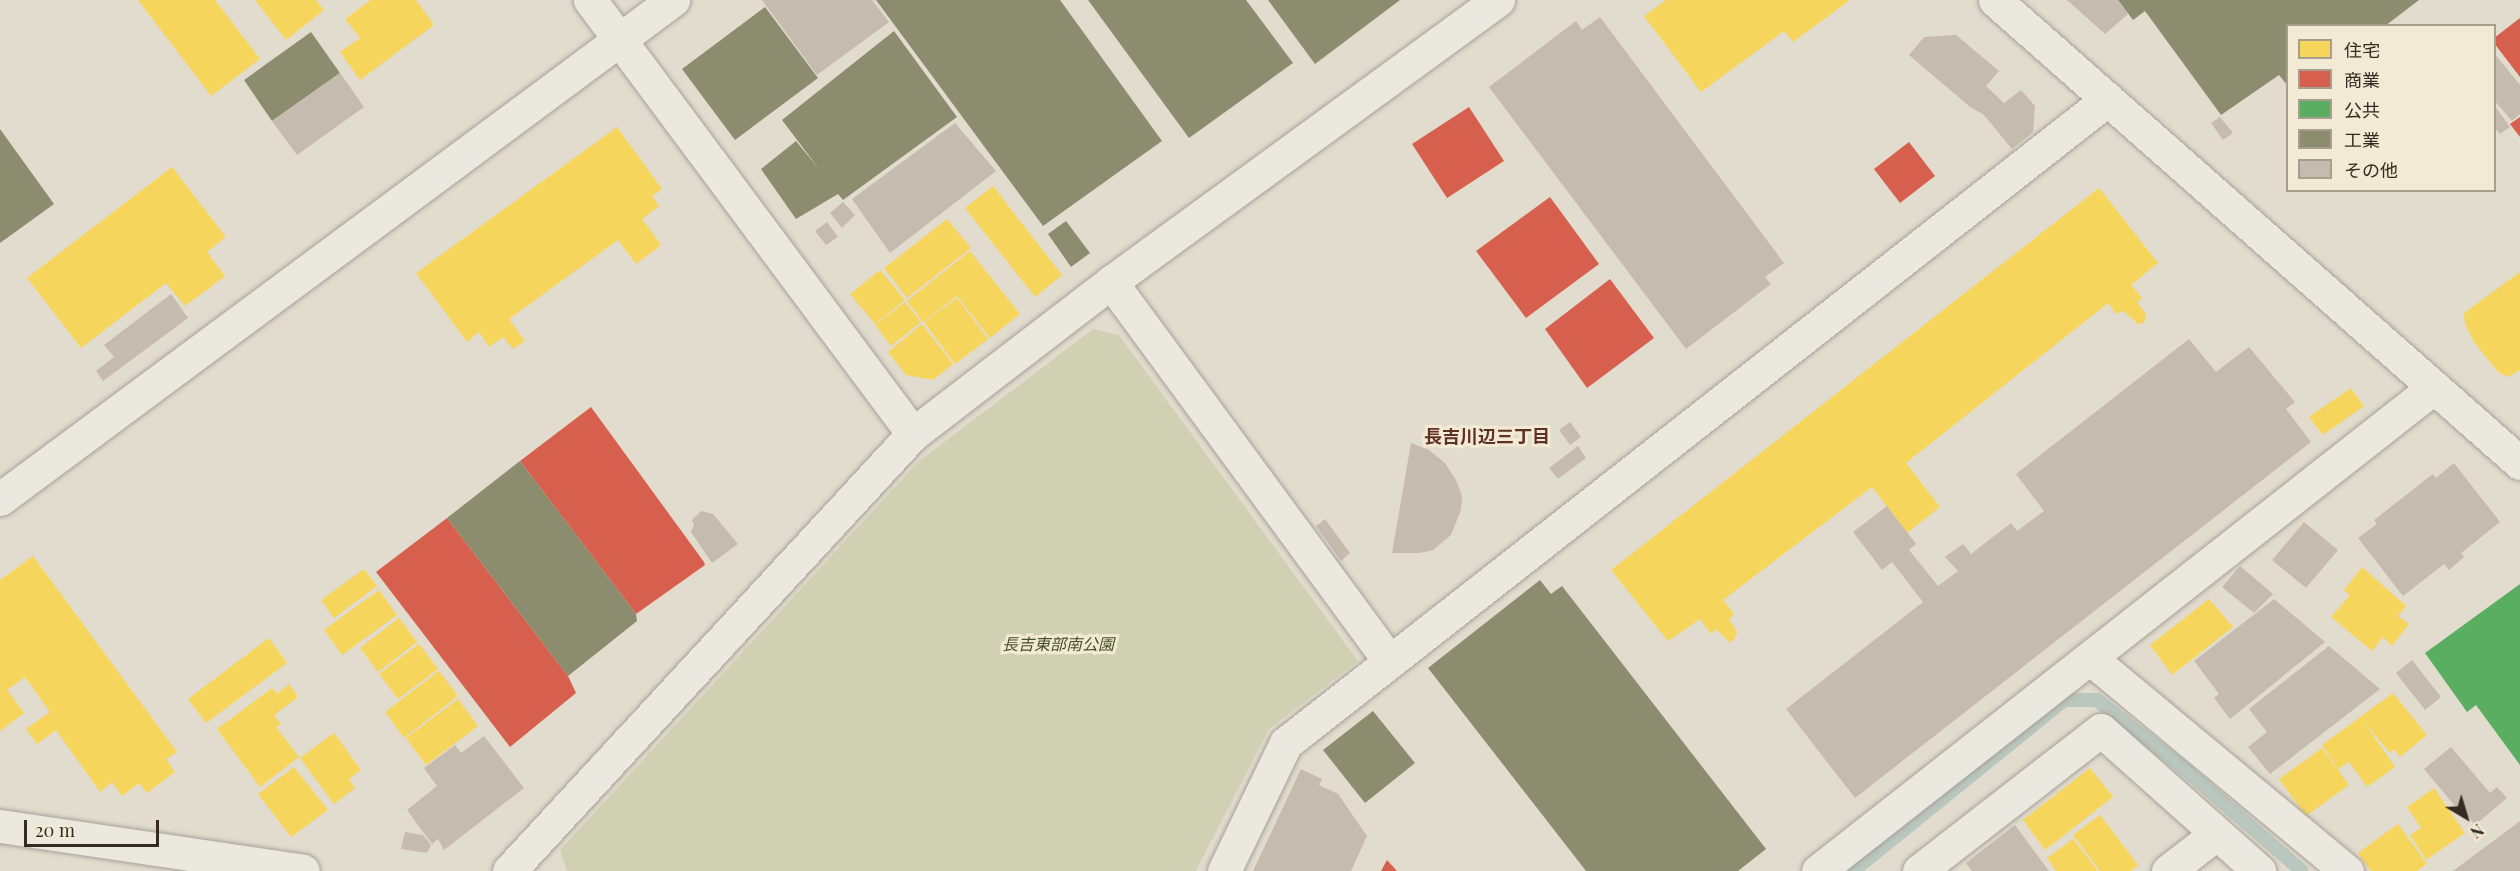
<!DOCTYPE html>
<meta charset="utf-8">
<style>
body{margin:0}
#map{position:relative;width:2520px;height:871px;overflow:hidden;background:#e2dcce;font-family:"Playfair Display","Noto Sans JP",serif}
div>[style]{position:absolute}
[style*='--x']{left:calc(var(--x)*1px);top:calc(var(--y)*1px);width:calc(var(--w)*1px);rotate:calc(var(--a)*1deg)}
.green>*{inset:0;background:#d0d1b2}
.homes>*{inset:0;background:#f6d55c}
.shops>*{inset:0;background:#d6604d}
.public>*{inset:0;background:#5aae61}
.industry>*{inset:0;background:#8c8c6e}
.stream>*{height:14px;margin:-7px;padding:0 7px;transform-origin:7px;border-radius:7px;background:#b9c7bf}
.building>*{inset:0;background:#c5bbaf}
.roads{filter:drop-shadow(0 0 2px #a7a197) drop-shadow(0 0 2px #a7a197)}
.minor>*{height:33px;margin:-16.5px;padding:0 16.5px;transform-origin:16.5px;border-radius:16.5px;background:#ebe8df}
.tertiary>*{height:33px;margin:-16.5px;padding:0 16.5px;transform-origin:16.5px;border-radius:16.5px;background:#ebe8df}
span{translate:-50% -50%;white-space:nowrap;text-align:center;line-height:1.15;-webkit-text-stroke:6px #f2ead5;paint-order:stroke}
.park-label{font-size:16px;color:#465028;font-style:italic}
.neighbourhood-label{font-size:18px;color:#5f3023;font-weight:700}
.legend{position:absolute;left:2286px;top:24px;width:210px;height:168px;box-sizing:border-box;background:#f2ead5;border:2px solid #a79e8d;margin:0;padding:8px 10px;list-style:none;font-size:18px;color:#362b20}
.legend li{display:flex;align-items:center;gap:12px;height:30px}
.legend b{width:30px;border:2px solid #a79e8d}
.north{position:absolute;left:2436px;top:787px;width:60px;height:60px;-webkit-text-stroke:4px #f2ead5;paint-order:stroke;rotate:142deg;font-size:16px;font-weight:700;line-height:24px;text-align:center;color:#362b20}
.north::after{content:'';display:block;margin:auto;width:21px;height:27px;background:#362b20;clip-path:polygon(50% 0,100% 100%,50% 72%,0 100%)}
.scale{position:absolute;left:24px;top:820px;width:135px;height:27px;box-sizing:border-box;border:3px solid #362b20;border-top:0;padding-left:8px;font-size:18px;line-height:21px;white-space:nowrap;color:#362b20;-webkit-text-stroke:4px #f2ead5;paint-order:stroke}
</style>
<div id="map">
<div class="green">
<i style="clip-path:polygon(1093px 329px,1119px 335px,1358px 661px,1269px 729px,1196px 871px,567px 871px,560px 850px,919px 461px)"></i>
</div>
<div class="homes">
<i style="clip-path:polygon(138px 0,215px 0,260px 59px,211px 96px)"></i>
<i style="clip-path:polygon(255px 0,316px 0,324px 10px,286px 40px)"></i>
<i style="clip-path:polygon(371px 0,416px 0,434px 25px,360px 80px,340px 52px,360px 38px,345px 19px)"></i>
<i style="clip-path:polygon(1666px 0,1850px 0,1793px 42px,1784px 31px,1701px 92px,1644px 16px)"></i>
<i style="clip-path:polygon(617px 127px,662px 189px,652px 196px,659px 206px,642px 219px,661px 245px,636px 264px,618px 240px,509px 319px,525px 341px,513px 349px,503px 337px,489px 347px,479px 332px,467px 342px,416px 273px)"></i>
<i style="clip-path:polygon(172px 167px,226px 237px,207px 252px,225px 276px,185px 306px,166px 283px,81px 348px,27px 278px)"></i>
<i style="clip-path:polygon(993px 186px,1062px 275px,1035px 297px,965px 208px)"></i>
<i style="clip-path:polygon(2099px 188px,2158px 263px,2131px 285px,2142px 298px,2137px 302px,2146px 314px,2144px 323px,2138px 324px,2123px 311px,2116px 314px,2108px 303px,1906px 463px,1940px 507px,1907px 533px,1872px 487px,1723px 600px,1734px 614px,1729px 619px,1737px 632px,1734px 640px,1729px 642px,1716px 629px,1711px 634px,1700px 619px,1668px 641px,1611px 570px)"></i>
<i style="clip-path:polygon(947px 219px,971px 248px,907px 298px,884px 268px)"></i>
<i style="clip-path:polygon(970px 251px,1020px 314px,990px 338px,957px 296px,923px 322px,907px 301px)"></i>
<i style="clip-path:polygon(880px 270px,905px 300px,875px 324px,850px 294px)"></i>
<i style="clip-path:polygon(2520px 272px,2520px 370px,2508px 377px,2498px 372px,2474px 342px,2465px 324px,2464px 313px)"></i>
<i style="clip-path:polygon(957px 298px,988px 339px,955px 364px,924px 322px)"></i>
<i style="clip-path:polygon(905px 302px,921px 322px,891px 346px,875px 325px)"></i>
<i style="clip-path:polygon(922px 324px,953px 364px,933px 380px,906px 375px,888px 352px)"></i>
<i style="clip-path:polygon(2351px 388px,2364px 406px,2323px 435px,2309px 417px)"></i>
<i style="clip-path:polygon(33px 556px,177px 752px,166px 759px,175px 772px,147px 793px,139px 783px,122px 796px,112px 782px,100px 792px,56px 730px,37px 744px,26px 729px,50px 712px,25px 677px,7px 690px,24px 713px,0 731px,0 580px)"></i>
<i style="clip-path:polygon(2362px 567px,2406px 606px,2398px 616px,2409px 624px,2392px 646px,2383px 637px,2372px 651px,2331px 617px,2350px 595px,2344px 590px)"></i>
<i style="clip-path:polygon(364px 569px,377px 586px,334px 618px,321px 600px)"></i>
<i style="clip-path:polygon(379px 590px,397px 615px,342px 655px,324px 630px)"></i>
<i style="clip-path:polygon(2209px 599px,2233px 627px,2172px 675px,2150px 645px)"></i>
<i style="clip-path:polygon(399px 618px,417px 642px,378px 672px,360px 648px)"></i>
<i style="clip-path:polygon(269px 638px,287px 663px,206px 723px,188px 699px)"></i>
<i style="clip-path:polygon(419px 644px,438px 669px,398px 699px,379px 674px)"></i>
<i style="clip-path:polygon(439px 671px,458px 696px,404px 738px,385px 712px)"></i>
<i style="clip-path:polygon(289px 684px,298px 697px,274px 715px,281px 724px,276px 727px,299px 757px,260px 787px,217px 729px,272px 688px,277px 694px)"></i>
<i style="clip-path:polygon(2393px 693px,2427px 735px,2400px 757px,2394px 749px,2390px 753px,2363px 721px,2395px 767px,2367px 787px,2349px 762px,2338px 769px,2322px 745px)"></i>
<i style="clip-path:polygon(458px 699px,478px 726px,426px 765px,406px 738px)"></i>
<i style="clip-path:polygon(334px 733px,361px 770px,349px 779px,355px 788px,334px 804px,300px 758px)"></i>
<i style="clip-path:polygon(2322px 748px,2349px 785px,2306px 816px,2279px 779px)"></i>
<i style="clip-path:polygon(294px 767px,328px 810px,291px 837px,258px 794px)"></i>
<i style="clip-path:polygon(2090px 768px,2113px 797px,2045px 850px,2023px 820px)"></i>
<i style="clip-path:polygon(2434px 788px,2465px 833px,2426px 860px,2410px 835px,2421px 828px,2407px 807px)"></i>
<i style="clip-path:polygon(2100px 815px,2138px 865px,2131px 871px,2100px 871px,2073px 835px)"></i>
<i style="clip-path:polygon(2398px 824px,2427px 864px,2417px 871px,2371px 871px,2358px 853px)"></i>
<i style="clip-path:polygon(2073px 839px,2098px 871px,2056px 871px,2047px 858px)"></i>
</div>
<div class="shops">
<i style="clip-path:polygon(2520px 18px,2520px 77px,2494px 43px,2494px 38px)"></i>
<i style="clip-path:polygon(1469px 107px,1504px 161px,1447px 198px,1412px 144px)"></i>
<i style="clip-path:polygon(2520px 117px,2520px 137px,2510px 124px)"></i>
<i style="clip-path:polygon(1909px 142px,1935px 176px,1900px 203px,1874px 169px)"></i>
<i style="clip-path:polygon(1550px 197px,1599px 264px,1526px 318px,1476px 251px)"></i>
<i style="clip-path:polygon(1610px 279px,1654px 338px,1587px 388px,1545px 329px)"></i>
<i style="clip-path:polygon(591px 407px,704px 562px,705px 565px,636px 614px,520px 461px)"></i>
<i style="clip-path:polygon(447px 518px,568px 676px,576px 693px,510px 747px,376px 572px)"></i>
<i style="clip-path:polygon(1387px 860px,1397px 871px,1381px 871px)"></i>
</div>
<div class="public">
<i style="clip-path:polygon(2520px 584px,2520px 765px,2476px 705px,2467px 712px,2425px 653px)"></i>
</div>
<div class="industry">
<i style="clip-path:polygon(876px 0,1060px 0,1162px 141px,1043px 226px)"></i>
<i style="clip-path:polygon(1088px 0,1246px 0,1293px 63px,1189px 138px)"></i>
<i style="clip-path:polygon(1268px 0,1400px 0,1315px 64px)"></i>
<i style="clip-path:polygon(2118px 0,2419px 0,2385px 26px,2288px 26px,2288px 86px,2279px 75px,2221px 115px,2145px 11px,2133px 20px)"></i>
<i style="clip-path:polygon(765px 7px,818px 78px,735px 140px,682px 69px)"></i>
<i style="clip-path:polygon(894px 31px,957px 117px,843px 200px,838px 194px,796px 219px,761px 169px,796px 141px,819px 169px,782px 120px)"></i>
<i style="clip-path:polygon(311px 32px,340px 73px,272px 121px,244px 80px)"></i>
<i style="clip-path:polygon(0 129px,54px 204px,0 243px)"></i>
<i style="clip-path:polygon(1066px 221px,1090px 253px,1071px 267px,1048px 234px)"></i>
<i style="clip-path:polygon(520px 461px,636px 614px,637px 621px,568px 676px,447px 518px)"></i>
<i style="clip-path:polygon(1540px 580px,1551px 594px,1562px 586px,1766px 849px,1738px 871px,1586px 871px,1428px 668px)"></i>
<i style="clip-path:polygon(1373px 711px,1415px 763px,1365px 803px,1323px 750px)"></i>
</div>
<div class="stream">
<i style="--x:1853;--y:871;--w:272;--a:-39"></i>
<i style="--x:2064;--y:700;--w:33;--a:0"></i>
<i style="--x:2097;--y:700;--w:107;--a:38.2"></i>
<i style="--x:2181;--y:766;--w:160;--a:41"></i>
</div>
<div class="building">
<i style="clip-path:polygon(762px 0,872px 0,889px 22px,817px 75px)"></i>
<i style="clip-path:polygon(2067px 0,2118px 0,2128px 14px,2105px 34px)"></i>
<i style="clip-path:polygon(1600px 17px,1784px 263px,1765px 277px,1771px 284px,1686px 349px,1489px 87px,1576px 21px,1582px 30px)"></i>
<i style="clip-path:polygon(1956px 35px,1999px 71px,1986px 86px,2004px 103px,2021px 90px,2035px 106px,2033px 132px,2012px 149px,1984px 115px,1969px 106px,1909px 55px,1924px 37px)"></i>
<i style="clip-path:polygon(2494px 53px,2520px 85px,2520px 114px,2512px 121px,2494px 100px)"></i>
<i style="clip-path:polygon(340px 73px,364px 107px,297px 155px,272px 121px)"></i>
<i style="clip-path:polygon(2494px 105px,2510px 127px,2500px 134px,2494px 127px)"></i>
<i style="clip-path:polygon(2220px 117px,2233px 133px,2223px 140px,2211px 123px)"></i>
<i style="clip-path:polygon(955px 123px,996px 171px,890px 253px,852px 199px)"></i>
<i style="clip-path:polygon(843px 202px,855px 215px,842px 228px,830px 213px)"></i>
<i style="clip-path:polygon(827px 222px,838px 237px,826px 245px,815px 231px)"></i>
<i style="clip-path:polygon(171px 294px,188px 318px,103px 381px,96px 371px,114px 357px,104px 345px)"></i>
<i style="clip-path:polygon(2189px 339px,2216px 372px,2249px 347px,2295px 402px,2286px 409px,2311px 442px,1855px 798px,1786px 709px,1923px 602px,1892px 562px,1882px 570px,1853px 532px,1887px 506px,1916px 544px,1909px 550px,1938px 586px,1958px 571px,1945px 557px,1963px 544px,1971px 554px,2011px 523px,2017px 531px,2044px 511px,2016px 474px)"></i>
<i style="clip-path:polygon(1570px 422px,1581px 437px,1570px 445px,1559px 430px)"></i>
<i style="clip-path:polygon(1411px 443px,1429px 450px,1445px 463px,1456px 480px,1462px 496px,1461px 510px,1451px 535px,1433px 550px,1420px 553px,1392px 553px)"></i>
<i style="clip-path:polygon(1578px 446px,1586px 458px,1558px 479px,1549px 468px)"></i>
<i style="clip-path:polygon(2454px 463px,2500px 522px,2461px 553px,2464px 557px,2449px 570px,2444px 564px,2403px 596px,2358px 538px,2377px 524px,2374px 520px,2433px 474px,2436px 478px)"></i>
<i style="clip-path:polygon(701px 511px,713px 514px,738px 544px,712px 563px,691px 532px,694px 525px,692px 520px)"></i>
<i style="clip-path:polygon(1325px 519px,1350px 553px,1341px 561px,1316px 526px)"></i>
<i style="clip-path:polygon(2304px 522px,2338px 550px,2306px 588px,2272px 560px)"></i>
<i style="clip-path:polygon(2240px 566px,2273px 594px,2254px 613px,2222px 587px)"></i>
<i style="clip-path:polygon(2274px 599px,2325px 642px,2230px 719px,2214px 698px,2219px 694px,2194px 661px)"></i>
<i style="clip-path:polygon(2329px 646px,2380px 689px,2270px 774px,2248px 747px,2267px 732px,2249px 709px)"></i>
<i style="clip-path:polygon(2412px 660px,2441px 697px,2425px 710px,2396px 673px)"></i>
<i style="clip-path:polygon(484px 736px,524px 788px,444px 850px,438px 839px,432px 844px,407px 810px,437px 786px,424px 768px,455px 745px,461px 753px)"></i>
<i style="clip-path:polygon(2451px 747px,2490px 793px,2497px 787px,2507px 798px,2475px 825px,2468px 816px,2465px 818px,2424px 769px)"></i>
<i style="clip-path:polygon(1301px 769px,1322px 779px,1319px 785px,1338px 794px,1367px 836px,1351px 871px,1253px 871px)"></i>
<i style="clip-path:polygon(2520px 821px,2520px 871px,2453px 871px)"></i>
<i style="clip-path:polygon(2015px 825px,2049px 871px,1972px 871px,1966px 863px)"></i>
<i style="clip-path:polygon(405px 832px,423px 835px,431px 845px,427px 853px,401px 849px)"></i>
</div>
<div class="roads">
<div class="minor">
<i style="--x:590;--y:0;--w:541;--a:53.34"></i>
<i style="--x:1111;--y:282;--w:470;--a:53.7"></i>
<i style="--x:0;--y:499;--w:838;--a:-36.56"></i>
<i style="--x:2090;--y:658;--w:334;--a:39.7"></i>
<i style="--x:0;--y:826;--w:306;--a:8.4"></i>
<i style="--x:509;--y:871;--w:595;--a:-47.25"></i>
<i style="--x:913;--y:434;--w:250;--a:-37.5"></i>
<i style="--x:1111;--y:282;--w:479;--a:-36.1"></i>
<i style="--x:1224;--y:871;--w:142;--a:-64.2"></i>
<i style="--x:1286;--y:743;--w:1044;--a:-38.08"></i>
<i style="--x:1818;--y:871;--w:782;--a:-38.14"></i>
<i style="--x:1919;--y:871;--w:230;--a:-37.8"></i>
<i style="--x:2101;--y:730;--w:212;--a:41.7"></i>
<i style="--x:2168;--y:871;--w:61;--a:-37.6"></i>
</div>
<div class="tertiary">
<i style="--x:1995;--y:0;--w:700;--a:41.41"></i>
</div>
</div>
<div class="park-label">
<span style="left:1058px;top:644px">長吉東部南公園</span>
</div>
<div class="neighbourhood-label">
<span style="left:1487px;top:436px">長吉川辺三丁目</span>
</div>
<ul class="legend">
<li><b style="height:16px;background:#f6d55c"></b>住宅</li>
<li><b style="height:16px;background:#d6604d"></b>商業</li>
<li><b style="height:16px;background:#5aae61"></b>公共</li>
<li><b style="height:16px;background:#8c8c6e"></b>工業</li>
<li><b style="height:16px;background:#c5bbaf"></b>その他</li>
</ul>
<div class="north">N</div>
<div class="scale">20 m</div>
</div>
